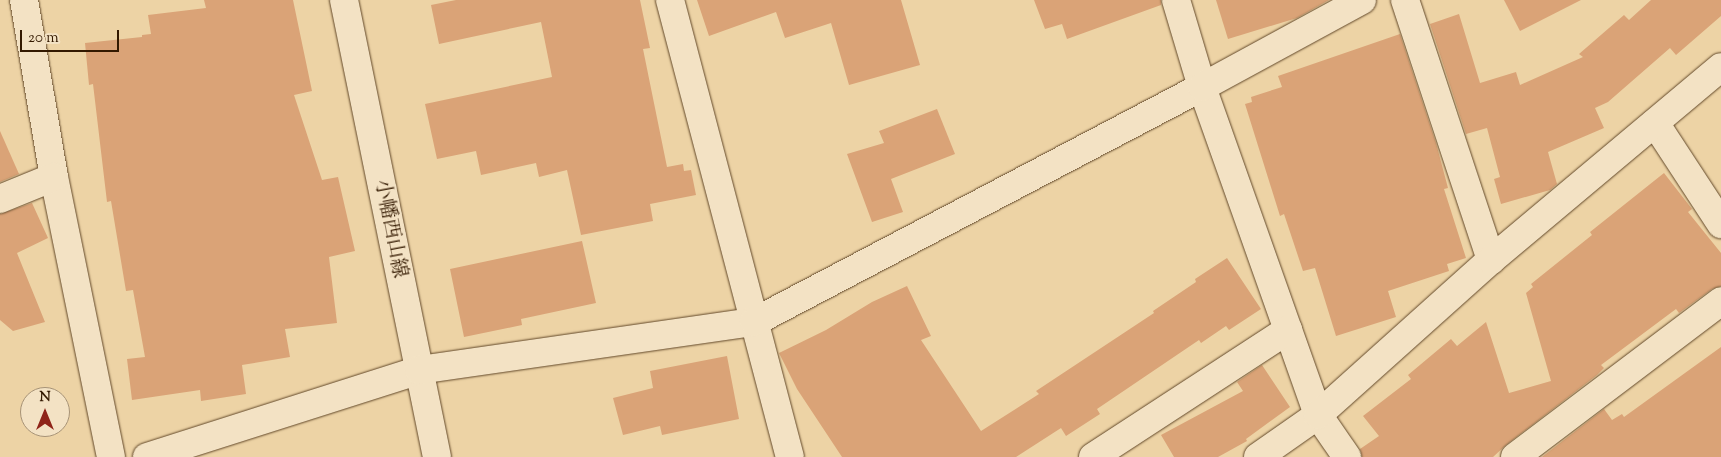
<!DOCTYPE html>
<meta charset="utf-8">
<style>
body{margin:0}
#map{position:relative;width:1721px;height:457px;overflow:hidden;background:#edd3a5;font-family:"Sorts Mill Goudy","Noto Serif JP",serif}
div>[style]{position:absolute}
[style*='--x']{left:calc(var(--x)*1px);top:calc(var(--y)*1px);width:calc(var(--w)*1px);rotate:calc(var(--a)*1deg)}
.building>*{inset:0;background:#daa377}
.roads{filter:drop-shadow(0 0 1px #624829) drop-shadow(0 0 1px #624829)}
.minor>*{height:28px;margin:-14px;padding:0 14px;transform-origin:14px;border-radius:14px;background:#f3e2c4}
span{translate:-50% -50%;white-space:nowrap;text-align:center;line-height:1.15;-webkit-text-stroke:4px #f3e2c4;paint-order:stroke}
.street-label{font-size:20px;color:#331900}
.north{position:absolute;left:20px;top:387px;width:50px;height:50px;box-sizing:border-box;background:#f3e2c4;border:1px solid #a69276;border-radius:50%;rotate:0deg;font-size:14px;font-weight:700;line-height:20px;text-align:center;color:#331900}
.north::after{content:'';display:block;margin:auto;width:18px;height:22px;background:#8f2418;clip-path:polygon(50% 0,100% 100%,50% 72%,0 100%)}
.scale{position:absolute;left:20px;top:30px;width:99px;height:22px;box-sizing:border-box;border:2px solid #331900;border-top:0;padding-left:6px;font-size:15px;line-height:18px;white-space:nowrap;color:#331900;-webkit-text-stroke:4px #f3e2c4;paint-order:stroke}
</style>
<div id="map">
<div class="building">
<i style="clip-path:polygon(204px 0,293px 0,312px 91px,294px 95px,322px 180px,338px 177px,355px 251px,329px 257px,337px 323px,285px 329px,290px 357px,242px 365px,246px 394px,201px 401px,200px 390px,132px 400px,127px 359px,145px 357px,133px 290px,126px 291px,111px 201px,107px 202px,93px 84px,89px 85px,85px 43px,142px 37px,142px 35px,151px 34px,148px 15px,206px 8px)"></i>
<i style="clip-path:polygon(456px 0,640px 0,650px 48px,643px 49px,667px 167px,683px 164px,684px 171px,691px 170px,696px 195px,650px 204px,653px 221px,581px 235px,567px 170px,539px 177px,536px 163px,481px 175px,476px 151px,437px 159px,425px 104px,552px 77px,541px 22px,439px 44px,431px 5px)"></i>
<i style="clip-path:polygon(697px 0,901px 0,920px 65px,849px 85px,831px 23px,785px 38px,776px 12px,709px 36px)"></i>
<i style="clip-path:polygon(1034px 0,1161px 0,1161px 5px,1067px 39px,1062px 24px,1045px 29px)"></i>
<i style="clip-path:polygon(1216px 0,1329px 0,1297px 18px,1228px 39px)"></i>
<i style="clip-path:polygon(1504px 0,1581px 0,1520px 31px)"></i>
<i style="clip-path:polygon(1651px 0,1721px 0,1721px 16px,1676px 55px,1670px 48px,1608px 102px,1595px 108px,1604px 128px,1548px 152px,1557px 184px,1550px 190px,1501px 204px,1494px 179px,1500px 177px,1487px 128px,1466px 134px,1430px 24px,1459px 14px,1480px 83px,1516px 72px,1520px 85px,1583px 57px,1579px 54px,1624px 15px,1629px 20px)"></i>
<i style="clip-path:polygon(1400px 34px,1436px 143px,1448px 188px,1444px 189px,1466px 258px,1447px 264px,1449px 271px,1388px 291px,1396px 317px,1336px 336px,1315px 268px,1303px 271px,1284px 214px,1280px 216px,1245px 104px,1252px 102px,1251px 97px,1282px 87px,1278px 76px)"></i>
<i style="clip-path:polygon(937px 109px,955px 154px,891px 179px,903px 212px,872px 222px,847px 154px,884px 143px,879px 131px)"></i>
<i style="clip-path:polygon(0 131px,19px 174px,0 182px)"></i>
<i style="clip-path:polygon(1664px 173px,1692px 209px,1688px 212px,1721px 253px,1721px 286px,1712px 289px,1679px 313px,1676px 309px,1601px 365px,1604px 368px,1597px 375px,1506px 445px,1493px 457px,1362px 457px,1360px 449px,1379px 436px,1363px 416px,1411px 379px,1408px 375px,1451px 339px,1457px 346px,1486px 322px,1509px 393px,1551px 381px,1526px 293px,1533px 287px,1531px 284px,1592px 235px,1590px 232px)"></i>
<i style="clip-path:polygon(32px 203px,48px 238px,17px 253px,45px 322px,13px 331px,0 320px,0 214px)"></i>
<i style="clip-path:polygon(582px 241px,596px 303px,521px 319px,522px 325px,464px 337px,450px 269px)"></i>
<i style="clip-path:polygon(1227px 258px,1261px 309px,1229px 330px,1226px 326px,1201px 343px,1199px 340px,1097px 409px,1100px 414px,1066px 436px,1061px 428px,1016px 457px,842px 457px,797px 389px,779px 353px,826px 330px,872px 302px,907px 286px,931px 336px,921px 340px,981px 431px,1039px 394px,1036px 391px,1154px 313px,1153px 311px,1196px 282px,1195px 279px)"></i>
<i style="clip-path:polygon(1721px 347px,1721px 457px,1542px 457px,1604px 409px,1612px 420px,1622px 414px,1624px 417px)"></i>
<i style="clip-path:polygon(727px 356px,739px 419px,662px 435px,660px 426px,623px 435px,613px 398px,653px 388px,650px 371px)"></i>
<i style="clip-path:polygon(1262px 365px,1290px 407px,1246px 439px,1247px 441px,1218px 457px,1174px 457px,1161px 435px,1243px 391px,1237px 382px)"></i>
</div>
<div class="roads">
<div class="minor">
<i style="--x:24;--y:0;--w:180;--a:80.4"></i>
<i style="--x:54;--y:177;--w:286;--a:78.5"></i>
<i style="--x:344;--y:0;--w:466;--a:78.5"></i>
<i style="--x:670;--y:0;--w:472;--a:75.3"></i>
<i style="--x:1176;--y:0;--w:91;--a:73.4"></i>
<i style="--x:1202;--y:87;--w:348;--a:70.5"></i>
<i style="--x:1318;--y:415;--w:51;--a:55.4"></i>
<i style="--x:1405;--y:0;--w:274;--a:71.7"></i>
<i style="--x:1655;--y:123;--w:121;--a:56.8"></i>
<i style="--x:0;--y:199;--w:58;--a:-22.2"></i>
<i style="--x:147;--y:457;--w:286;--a:-17.7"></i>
<i style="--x:419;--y:370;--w:338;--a:-8.2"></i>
<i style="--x:754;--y:322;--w:506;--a:-27.68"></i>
<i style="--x:1202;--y:87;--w:182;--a:-28.5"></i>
<i style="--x:1093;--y:457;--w:233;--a:-33.1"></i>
<i style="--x:1258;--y:457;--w:73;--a:-35"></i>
<i style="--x:1318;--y:415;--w:232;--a:-41.9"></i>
<i style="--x:1491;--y:260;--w:300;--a:-40"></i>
<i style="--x:1515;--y:457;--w:258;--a:-37.1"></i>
</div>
</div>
<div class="street-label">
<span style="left:390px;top:229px;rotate:79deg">小幡西山線</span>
</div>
<div class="north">N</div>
<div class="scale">20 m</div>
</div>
